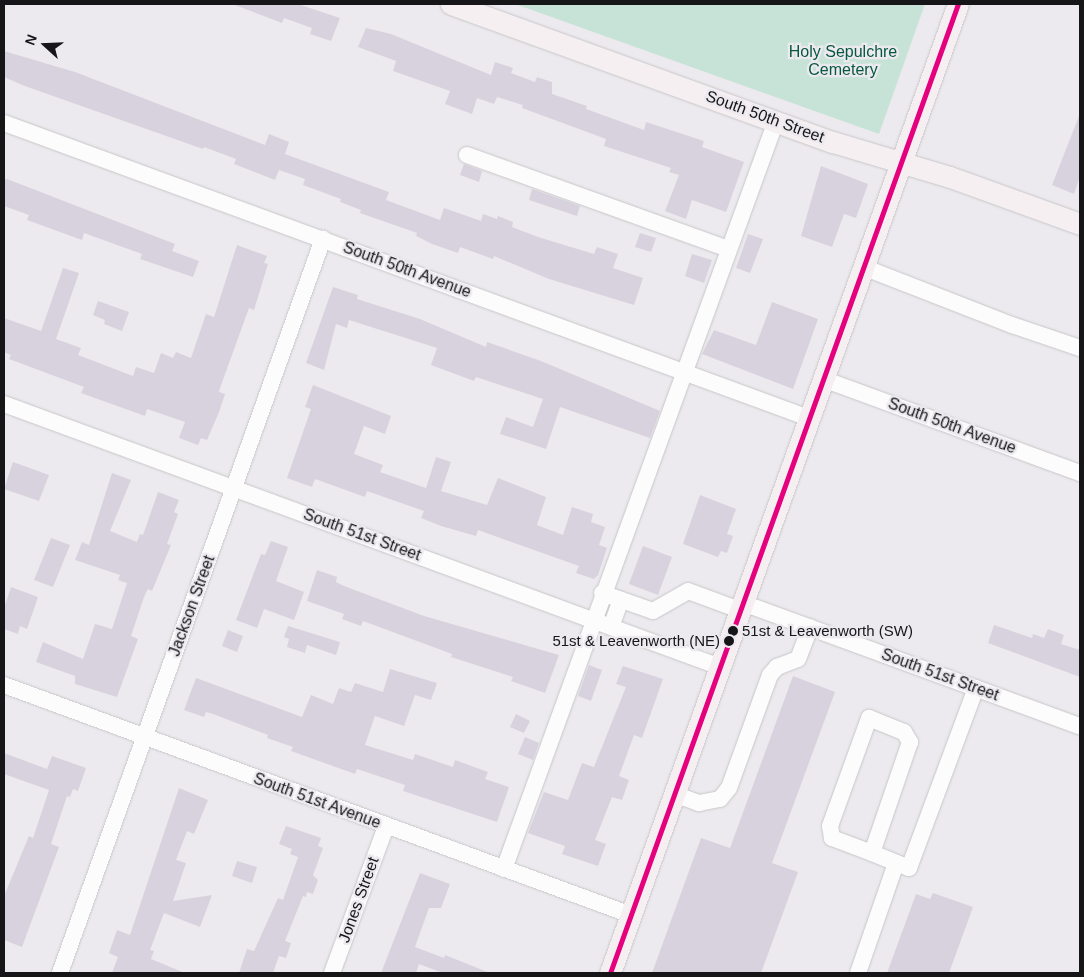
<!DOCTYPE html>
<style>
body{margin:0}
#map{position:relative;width:1084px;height:977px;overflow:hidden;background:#eceaee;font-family:Arial,sans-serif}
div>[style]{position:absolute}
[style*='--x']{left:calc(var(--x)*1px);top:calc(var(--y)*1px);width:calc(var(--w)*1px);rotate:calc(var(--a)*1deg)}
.green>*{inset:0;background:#c7e3d7}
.building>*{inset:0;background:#d8d2de}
.roads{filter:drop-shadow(0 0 1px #c7c6c8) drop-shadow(0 0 1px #c7c6c8)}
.minor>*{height:16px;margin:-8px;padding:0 8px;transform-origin:8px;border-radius:8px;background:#fcfcfc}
.major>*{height:21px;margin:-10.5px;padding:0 10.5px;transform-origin:10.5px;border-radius:10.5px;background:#f5eff1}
.bus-1>*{height:5px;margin:-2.5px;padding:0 2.5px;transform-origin:2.5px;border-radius:2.5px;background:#e5007d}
.dots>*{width:14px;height:14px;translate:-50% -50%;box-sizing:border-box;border:2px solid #ece9ef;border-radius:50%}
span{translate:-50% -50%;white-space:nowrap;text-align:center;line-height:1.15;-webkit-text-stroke:4.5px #ece9ef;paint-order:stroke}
.bus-label{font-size:15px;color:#161517}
.left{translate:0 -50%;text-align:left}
.right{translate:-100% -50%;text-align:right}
.park-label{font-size:16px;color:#06593e}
.street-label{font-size:16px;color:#161517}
.frame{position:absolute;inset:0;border:5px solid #161517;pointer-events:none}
.north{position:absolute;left:20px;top:20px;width:50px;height:50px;-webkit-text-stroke:4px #ece9ef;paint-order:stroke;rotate:290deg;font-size:14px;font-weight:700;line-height:20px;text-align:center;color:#161517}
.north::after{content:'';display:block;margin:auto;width:18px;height:22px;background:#161517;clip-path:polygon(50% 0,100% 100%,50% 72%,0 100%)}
</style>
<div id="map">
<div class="green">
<i style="clip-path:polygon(515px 4px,925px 4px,879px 134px)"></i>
</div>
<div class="building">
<i style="clip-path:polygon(232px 4px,298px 4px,340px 18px,331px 41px,310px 34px,312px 28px,284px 18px,282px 23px)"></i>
<i style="clip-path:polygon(366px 28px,391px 34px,491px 75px,495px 62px,513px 68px,511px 73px,535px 82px,537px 77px,552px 82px,552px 94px,587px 106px,586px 109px,644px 130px,646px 122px,704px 141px,702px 147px,744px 162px,726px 212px,692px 200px,686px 219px,665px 211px,679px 175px,669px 172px,671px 168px,604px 146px,606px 139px,522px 108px,523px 105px,497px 97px,494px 104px,477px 98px,472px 114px,445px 104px,450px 91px,393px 71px,396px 61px,358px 47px)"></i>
<i style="clip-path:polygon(4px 51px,75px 72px,265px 145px,269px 134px,289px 142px,285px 154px,389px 192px,386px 200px,440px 220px,444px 208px,481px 221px,483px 214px,497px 219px,498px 216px,513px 222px,512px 227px,538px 237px,594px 254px,597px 247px,618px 254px,613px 268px,643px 278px,634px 305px,549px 279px,494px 256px,493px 259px,460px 247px,458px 253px,432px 244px,416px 236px,417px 233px,360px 213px,361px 210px,340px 202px,341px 199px,303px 185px,305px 179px,279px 170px,275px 180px,234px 164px,236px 159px,204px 147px,203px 149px,22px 85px,4px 77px)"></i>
<i style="clip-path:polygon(1079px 116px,1080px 176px,1074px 194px,1052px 185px)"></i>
<i style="clip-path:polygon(464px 164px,482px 171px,479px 182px,460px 175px)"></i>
<i style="clip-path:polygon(821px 166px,868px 184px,856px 218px,844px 214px,832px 247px,801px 236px)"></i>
<i style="clip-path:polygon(7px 179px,175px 244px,172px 251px,199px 261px,193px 277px,140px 259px,142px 254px,84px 233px,82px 240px,27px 220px,29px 215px,4px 206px,4px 180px)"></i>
<i style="clip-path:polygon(532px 189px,580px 206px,577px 216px,529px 200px)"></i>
<i style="clip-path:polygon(640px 233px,656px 238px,651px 252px,635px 247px)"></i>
<i style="clip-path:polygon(748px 234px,763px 239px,750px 273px,736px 268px)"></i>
<i style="clip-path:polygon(237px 245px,267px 256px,264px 263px,268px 264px,254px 310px,249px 308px,220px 388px,219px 392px,225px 394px,219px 412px,207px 440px,201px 438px,198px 445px,179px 438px,185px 422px,147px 409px,145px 416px,81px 393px,84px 387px,9px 359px,11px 355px,4px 352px,4px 318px,41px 331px,63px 268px,79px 273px,56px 339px,81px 348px,78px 355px,133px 376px,136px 367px,154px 373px,161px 353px,173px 358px,176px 352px,191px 358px,206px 314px,214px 317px)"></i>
<i style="clip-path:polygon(692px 254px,712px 260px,704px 283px,685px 276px)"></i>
<i style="clip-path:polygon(333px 287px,358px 295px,357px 299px,420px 319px,486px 347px,487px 342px,541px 361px,660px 411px,650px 438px,560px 407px,546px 449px,500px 434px,506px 417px,533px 427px,543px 399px,476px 377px,474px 381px,431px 365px,437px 348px,349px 320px,347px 328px,336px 324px,324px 370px,306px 363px)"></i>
<i style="clip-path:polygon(98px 301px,129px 312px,122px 331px,104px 324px,105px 320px,93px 315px)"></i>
<i style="clip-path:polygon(772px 302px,818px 319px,793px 389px,702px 354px,714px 330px,756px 345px)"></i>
<i style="clip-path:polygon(313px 385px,391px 416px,385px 434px,364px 426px,354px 454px,383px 465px,380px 472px,426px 488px,436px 457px,451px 462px,441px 491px,487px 505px,498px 478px,546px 497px,537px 525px,563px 535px,572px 507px,593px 514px,591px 522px,605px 527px,599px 545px,607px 548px,598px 575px,594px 579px,576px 573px,579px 566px,478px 530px,476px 536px,441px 526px,421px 518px,424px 511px,367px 491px,365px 497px,315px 479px,312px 487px,287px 478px,311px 409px,305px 407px)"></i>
<i style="clip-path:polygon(13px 462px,49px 475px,39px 501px,4px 489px)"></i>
<i style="clip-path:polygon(112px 473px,131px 480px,110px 531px,137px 542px,140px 534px,143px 535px,158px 492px,179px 500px,174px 512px,178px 514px,167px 544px,171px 545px,152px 591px,148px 589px,144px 597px,131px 636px,138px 639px,117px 697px,75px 684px,75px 676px,36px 662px,43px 642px,83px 659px,95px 624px,112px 629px,127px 583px,118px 580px,120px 575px,75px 560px,82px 542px,89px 545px)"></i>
<i style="clip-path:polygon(700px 495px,736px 509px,727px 534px,733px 536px,727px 553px,721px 551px,718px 557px,683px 544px)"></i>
<i style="clip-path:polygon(51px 538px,70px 545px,53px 587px,34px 580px)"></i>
<i style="clip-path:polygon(271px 541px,288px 547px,276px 581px,304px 592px,294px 620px,264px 609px,257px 628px,236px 620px,261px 554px,265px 555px)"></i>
<i style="clip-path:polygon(643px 546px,672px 557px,658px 595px,629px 584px)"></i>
<i style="clip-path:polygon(317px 570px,337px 577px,336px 582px,344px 586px,424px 616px,559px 655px,545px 693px,511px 681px,513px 677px,451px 657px,452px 654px,363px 621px,361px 626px,342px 619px,344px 614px,307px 601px)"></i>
<i style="clip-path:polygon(11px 587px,38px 597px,27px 629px,20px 626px,18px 634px,4px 629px,4px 608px)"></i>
<i style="clip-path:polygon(994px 625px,1032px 638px,1033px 634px,1044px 638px,1048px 629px,1064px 635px,1061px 644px,1080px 650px,1080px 677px,988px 643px)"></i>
<i style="clip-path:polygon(288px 626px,340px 642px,336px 655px,307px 645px,305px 653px,287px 647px,289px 639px,284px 637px)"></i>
<i style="clip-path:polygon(228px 630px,243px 636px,237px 652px,222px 646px)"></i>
<i style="clip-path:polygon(589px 665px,602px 670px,591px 701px,578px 696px)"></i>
<i style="clip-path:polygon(623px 666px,663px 679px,642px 738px,634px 735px,619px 776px,629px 780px,622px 800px,612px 797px,595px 840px,606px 844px,598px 866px,562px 854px,565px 846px,528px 833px,544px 792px,568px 800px,582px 763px,594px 767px,626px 687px,616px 684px)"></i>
<i style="clip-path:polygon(390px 669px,437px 683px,431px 700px,415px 695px,404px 726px,375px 716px,365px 745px,413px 760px,415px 754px,453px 767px,455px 760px,488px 772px,485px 779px,509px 787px,497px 822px,403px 791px,405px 785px,357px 769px,355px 774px,291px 751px,293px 747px,267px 738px,268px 735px,213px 714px,206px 712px,204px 717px,184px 710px,196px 678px,302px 717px,311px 695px,333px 704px,339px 688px,351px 692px,355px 683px,383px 692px)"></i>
<i style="clip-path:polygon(793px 676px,835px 692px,772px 863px,798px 872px,761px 973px,652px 973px,701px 838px,730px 848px)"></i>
<i style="clip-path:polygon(516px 714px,530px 721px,524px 733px,510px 727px)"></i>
<i style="clip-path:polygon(525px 737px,539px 743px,533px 760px,518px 754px)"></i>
<i style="clip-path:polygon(4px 753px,47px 769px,52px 756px,86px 768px,78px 791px,73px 789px,70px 797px,67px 796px,51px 844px,59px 847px,22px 947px,4px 940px,4px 896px,29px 836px,33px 838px,49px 790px,4px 774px)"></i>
<i style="clip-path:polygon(179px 788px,208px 800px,194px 834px,187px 831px,176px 860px,186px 863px,173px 901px,212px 895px,200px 927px,164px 913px,150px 950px,154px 951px,151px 959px,185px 973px,112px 973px,118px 957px,109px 953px,117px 930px,130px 935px)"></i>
<i style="clip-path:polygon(286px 826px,321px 838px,318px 846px,323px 848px,313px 875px,318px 880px,313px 894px,307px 892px,306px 897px,303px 896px,285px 941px,291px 943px,286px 958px,279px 956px,273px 973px,239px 973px,247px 949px,254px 951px,278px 898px,283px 900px,298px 857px,290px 854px,292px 849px,279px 844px)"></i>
<i style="clip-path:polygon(237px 861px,257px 867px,252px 883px,232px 876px)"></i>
<i style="clip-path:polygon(420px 873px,450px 884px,441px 908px,429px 908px,415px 947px,444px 958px,445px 955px,490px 973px,443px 973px,419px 964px,416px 973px,381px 973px)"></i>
<i style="clip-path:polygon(933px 893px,973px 907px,949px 973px,887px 973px,916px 894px,930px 899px)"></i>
</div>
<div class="roads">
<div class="minor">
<i style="--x:4;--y:123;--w:857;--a:20.13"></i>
<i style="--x:467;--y:155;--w:277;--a:19.8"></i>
<i style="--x:863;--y:267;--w:160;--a:21.3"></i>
<i style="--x:1012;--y:325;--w:72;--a:18.7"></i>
<i style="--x:823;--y:379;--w:274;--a:20.1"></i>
<i style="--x:4;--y:404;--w:763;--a:20.17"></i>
<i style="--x:602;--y:593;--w:54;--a:19.4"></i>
<i style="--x:653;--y:611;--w:40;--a:-29.7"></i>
<i style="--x:688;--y:591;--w:55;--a:20.1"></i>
<i style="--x:743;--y:603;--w:359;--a:20.1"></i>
<i style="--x:611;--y:627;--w:29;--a:-70"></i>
<i style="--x:4;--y:685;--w:668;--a:20.14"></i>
<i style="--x:674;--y:794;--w:27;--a:20"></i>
<i style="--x:699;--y:803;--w:21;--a:-11"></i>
<i style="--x:720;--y:799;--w:14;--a:-51"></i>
<i style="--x:729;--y:788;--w:120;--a:-70.1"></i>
<i style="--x:770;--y:675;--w:11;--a:-49"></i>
<i style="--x:777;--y:667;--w:22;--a:-21"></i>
<i style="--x:798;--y:659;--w:34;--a:-69"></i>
<i style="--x:872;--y:853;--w:43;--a:-159.4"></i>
<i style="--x:832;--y:838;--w:12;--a:-99"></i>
<i style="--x:830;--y:826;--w:115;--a:-70.1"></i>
<i style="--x:869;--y:718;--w:38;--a:22"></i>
<i style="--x:904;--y:732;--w:12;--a:59"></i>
<i style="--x:910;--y:742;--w:117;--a:108.9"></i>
<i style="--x:872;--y:853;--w:40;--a:22"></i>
<i style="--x:909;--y:868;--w:192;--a:-69.6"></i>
<i style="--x:504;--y:869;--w:796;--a:-70.02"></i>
<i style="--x:60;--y:973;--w:780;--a:-70.29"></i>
<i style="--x:332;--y:973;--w:157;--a:-69.8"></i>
<i style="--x:858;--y:973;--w:116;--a:-70.9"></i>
</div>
<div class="major">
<i style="--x:451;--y:4;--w:406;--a:19.9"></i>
<i style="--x:833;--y:142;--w:122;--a:16.7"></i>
<i style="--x:950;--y:177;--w:138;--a:19.9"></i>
<i style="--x:610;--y:973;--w:1030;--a:-70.25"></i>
</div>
</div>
<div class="bus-1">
<i style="--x:610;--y:973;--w:1030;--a:-70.25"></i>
</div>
<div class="dots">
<i style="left:733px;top:631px;background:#161517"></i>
<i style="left:729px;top:641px;background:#161517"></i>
</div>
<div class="bus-label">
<span class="left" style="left:742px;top:631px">51st &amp; Leavenworth (SW)</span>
<span class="right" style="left:720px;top:641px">51st &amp; Leavenworth (NE)</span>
</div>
<div class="park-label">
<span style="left:843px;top:61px">Holy Sepulchre<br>Cemetery</span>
</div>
<div class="street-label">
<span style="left:765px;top:117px;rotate:20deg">South 50th Street</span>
<span style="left:407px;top:270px;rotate:20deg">South 50th Avenue</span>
<span style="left:952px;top:426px;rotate:20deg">South 50th Avenue</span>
<span style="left:362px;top:535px;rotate:20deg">South 51st Street</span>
<span style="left:192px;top:606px;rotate:-70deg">Jackson Street</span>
<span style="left:940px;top:675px;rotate:20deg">South 51st Street</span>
<span style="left:317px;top:801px;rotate:20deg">South 51st Avenue</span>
<span style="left:359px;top:900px;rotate:-70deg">Jones Street</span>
</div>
<div class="frame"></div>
<div class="north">N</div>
</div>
